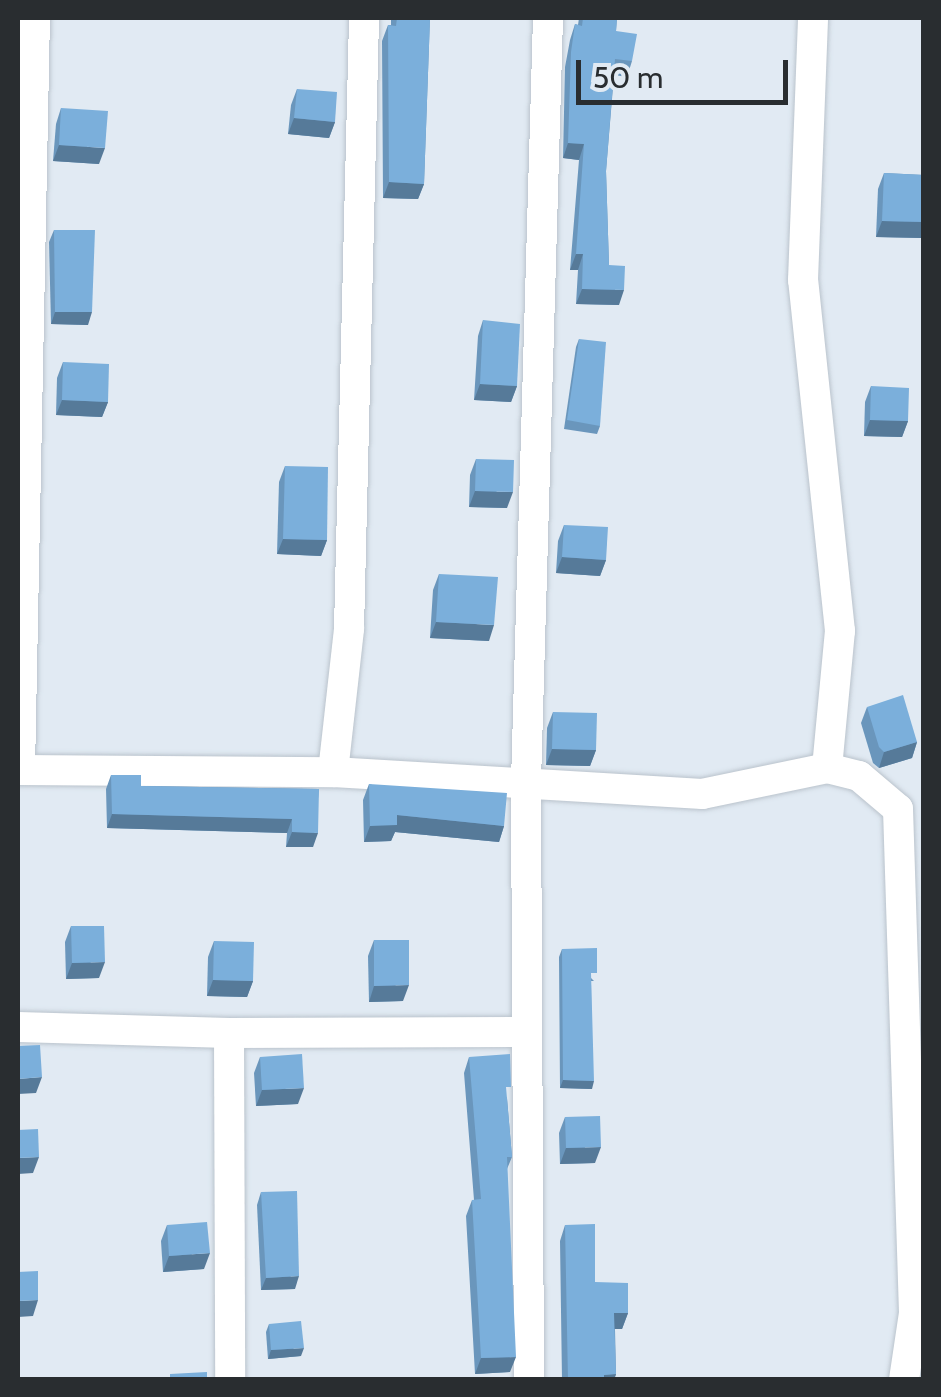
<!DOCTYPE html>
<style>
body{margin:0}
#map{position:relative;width:941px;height:1397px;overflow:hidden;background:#e1eaf3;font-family:Cabin,sans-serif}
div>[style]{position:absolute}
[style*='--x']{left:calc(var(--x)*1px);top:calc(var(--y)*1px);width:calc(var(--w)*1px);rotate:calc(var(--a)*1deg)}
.roads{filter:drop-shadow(0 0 2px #bac3cc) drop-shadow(0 0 2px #bac3cc)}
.street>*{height:30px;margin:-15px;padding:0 15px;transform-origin:15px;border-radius:15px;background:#fff}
.wall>*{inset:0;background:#6a96bc}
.shaded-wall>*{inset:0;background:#567a99}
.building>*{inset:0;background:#7bafdb}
span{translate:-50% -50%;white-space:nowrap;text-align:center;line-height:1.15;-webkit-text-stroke:9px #e1eaf3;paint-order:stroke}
.frame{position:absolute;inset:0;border:20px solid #292d30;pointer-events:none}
.scale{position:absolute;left:576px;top:60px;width:212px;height:45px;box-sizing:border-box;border:5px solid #292d30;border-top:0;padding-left:12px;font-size:30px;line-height:35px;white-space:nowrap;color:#292d30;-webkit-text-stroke:8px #e1eaf3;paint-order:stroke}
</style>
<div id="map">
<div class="roads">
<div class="street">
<i style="--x:827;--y:768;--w:33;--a:14"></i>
<i style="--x:859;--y:776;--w:51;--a:40.2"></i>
<i style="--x:898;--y:809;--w:504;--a:88.18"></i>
<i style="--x:914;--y:1313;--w:68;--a:98.5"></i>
<i style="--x:18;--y:770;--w:315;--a:0.4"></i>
<i style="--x:333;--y:772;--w:370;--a:3.4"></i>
<i style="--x:702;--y:794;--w:128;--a:-11.7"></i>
<i style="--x:827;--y:768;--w:138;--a:-84.6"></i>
<i style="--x:840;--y:631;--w:353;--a:-96"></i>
<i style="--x:803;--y:280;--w:262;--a:-87.8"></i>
<i style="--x:20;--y:770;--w:752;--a:-88.86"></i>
<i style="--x:333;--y:772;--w:144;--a:-83.6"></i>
<i style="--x:349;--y:629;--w:611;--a:-88.59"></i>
<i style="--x:18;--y:1027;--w:211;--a:1.6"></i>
<i style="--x:229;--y:1033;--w:296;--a:-0.2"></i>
<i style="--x:229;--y:1033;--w:347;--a:89.8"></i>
<i style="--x:529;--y:1380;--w:598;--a:-90.29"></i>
<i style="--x:526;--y:782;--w:764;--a:-88.35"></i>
</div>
</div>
<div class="wall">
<i style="clip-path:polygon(391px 18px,430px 18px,424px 184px,418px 199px,383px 198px,382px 41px,388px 25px,391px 25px)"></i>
<i style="clip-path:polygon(579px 18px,617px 18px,616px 31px,632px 61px,627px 77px,614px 75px,606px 171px,609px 265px,619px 305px,576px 304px,578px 270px,570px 270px,579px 160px,563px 158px,565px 67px,570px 40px,575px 24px,578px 25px)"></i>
<i style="clip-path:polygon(297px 89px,335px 122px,329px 138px,288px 134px,291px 105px)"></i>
<i style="clip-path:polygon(61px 108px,99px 164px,53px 161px,56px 124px)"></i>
<i style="clip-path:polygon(884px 173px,924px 175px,924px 233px,922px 238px,876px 237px,878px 189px)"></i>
<i style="clip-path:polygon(54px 230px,88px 325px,51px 324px,49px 242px)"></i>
<i style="clip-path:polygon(483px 320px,517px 386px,511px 402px,474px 400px,478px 336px)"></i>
<i style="clip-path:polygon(579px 339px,600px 426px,597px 434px,564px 429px,576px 347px)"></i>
<i style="clip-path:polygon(63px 362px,108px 402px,102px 417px,56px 415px,57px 378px)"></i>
<i style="clip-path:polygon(871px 386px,908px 421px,902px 437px,864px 436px,865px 402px)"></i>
<i style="clip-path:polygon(476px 459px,507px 508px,469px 507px,470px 475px)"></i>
<i style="clip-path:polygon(285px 466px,327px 540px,321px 556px,277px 554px,279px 482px)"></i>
<i style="clip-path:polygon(564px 525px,606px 560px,600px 576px,556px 573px,558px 541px)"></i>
<i style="clip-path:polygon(439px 574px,489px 641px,430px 638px,433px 590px)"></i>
<i style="clip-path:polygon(867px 707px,917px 742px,912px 758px,879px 768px,873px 763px,861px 723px)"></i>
<i style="clip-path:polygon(553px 712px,596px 750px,590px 766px,546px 765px,547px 728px)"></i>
<i style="clip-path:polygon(111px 775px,141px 786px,319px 789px,313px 847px,286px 847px,287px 833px,107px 828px,106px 789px)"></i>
<i style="clip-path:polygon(369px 784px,504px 826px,499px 842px,395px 832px,391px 841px,364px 842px,363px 800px)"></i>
<i style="clip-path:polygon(71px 926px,99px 978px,66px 979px,65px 942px)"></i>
<i style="clip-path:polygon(374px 940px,403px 1001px,369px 1002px,368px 956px)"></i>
<i style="clip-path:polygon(214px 941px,253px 981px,247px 997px,207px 996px,208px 957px)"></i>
<i style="clip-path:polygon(562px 949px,594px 981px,591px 981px,592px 1089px,560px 1088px,559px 957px)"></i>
<i style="clip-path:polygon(260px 1057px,298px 1104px,256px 1106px,254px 1073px)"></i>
<i style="clip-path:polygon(469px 1057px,507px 1098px,512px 1157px,507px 1169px,510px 1372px,475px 1374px,466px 1216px,472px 1200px,474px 1200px,464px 1073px)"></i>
<i style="clip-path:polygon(565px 1117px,595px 1163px,560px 1164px,559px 1133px)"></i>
<i style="clip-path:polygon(261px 1192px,295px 1289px,261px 1290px,257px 1205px)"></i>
<i style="clip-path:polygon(167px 1225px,204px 1269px,163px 1272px,161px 1241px)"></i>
<i style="clip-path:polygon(565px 1225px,595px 1282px,628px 1313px,622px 1329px,615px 1329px,616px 1374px,614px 1380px,562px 1380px,560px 1241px)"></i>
<i style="clip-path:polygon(269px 1324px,301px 1356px,268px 1359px,266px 1332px)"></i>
</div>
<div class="shaded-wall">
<i style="clip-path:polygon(294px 118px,335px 122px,329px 138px,288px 134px)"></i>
<i style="clip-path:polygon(568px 143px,584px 144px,579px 160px,563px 158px)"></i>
<i style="clip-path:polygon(59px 145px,105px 148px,99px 164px,53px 161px)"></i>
<i style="clip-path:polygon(389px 182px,424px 184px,418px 199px,383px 198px)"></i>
<i style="clip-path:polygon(882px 221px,924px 222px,924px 233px,922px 238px,876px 237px)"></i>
<i style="clip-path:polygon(576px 254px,583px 254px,578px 270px,570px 270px)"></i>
<i style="clip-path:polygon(582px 289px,624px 290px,619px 305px,576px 304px)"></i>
<i style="clip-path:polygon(55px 312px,92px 312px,88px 325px,51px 324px)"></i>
<i style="clip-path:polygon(480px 384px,517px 386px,511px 402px,474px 400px)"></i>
<i style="clip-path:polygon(62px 400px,108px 402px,102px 417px,56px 415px)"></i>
<i style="clip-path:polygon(870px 420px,908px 421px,902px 437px,864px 436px)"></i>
<i style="clip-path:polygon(475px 491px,513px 492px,507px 508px,469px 507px)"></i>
<i style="clip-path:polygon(283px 539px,327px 540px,321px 556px,277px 554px)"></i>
<i style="clip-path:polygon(562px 557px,606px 560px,600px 576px,556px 573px)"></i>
<i style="clip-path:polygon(436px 622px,494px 625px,489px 641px,430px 638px)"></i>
<i style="clip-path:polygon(917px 742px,912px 758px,879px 768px,884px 752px)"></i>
<i style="clip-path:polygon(552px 749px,596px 750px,590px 766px,546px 765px)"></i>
<i style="clip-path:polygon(112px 814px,292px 819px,287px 833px,107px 828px)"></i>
<i style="clip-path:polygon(397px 815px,504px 826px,499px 842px,395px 832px,391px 841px,364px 842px,370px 826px)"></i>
<i style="clip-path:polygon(292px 832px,318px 833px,313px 847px,286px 847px)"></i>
<i style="clip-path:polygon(105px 962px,99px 978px,66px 979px,72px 963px)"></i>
<i style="clip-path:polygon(213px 980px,253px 981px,247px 997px,207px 996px)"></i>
<i style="clip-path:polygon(409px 985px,403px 1001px,369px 1002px,374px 986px)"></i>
<i style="clip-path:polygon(42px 1077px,36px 1093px,18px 1094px,18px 1079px)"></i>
<i style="clip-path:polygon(563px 1080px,594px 1081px,592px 1089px,560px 1088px)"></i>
<i style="clip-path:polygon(304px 1088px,298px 1104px,256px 1106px,262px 1090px)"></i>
<i style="clip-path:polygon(601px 1147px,595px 1163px,560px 1164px,566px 1148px)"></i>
<i style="clip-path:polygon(39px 1157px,33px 1173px,18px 1174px,18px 1158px)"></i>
<i style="clip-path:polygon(210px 1253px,204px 1269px,163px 1272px,169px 1256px)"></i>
<i style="clip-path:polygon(299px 1276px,295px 1289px,261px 1290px,266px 1278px)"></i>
<i style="clip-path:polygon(38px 1300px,33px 1316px,18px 1317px,18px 1301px)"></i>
<i style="clip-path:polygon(614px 1313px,628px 1313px,622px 1329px,608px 1329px)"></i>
<i style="clip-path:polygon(304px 1348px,301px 1356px,268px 1359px,271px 1350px)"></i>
<i style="clip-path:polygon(516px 1357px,510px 1372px,475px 1374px,481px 1358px)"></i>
<i style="clip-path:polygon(616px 1374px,614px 1380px,602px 1380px,604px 1375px)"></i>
</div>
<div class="building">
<i style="clip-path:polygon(397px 18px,430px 18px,424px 184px,389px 182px,388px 25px,396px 26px)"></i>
<i style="clip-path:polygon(583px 18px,617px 18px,616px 31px,637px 34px,632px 61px,615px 59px,606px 171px,609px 265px,625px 266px,624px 290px,582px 289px,583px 254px,576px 254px,584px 144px,568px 143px,571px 52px,575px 24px,582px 26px)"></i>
<i style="clip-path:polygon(297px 89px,337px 92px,335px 122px,294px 118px)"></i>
<i style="clip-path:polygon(61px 108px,108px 111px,105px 148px,59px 145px)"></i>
<i style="clip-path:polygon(884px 173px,924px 175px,924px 222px,882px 221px)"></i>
<i style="clip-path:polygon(54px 230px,95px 230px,92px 312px,55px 312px)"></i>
<i style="clip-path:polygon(483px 320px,520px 324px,517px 386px,480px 384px)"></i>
<i style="clip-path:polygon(579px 339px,606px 342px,600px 426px,567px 420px)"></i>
<i style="clip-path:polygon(63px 362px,109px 364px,108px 402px,62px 400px)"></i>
<i style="clip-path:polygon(871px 386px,909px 388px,908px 421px,870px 420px)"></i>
<i style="clip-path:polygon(476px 459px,514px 460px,513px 492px,475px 491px)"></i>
<i style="clip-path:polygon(285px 466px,328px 467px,327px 540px,283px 539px)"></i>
<i style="clip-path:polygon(564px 525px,608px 527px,606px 560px,562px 557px)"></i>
<i style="clip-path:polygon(439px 574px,498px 577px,494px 625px,436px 622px)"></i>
<i style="clip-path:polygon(903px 695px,917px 742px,884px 752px,879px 747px,867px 707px)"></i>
<i style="clip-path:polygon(553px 712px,597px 713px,596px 750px,552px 749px)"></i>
<i style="clip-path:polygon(111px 775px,141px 775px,141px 786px,319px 789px,318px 833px,292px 832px,292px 819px,112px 814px)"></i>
<i style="clip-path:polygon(369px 784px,507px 793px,504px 826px,397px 815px,397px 825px,370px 826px)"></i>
<i style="clip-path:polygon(71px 926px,104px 926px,105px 962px,72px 963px)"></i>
<i style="clip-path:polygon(374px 940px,409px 940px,409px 985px,374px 986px)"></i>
<i style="clip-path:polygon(214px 941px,254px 942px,253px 981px,213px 980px)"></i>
<i style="clip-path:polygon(597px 948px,597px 973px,591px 973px,594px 1081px,563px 1080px,562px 949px)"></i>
<i style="clip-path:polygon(40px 1045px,42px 1077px,18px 1079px,18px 1046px)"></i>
<i style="clip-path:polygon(302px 1054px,304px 1088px,262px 1090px,260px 1057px)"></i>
<i style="clip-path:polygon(510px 1054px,511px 1087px,506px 1087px,512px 1157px,507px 1157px,516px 1357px,481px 1358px,472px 1200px,481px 1199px,469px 1057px)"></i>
<i style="clip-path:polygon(600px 1116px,601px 1147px,566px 1148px,565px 1117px)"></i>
<i style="clip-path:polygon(38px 1129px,39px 1157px,18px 1158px,18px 1130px)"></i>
<i style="clip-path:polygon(297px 1191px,299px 1276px,266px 1278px,261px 1192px)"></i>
<i style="clip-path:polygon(207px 1222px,210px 1253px,169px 1256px,167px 1225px)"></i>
<i style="clip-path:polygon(595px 1224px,595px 1282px,628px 1283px,628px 1313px,614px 1313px,616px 1374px,604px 1375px,604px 1380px,568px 1380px,565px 1225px)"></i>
<i style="clip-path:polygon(38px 1271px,38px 1300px,18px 1301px,18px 1272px)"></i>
<i style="clip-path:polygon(301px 1321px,304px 1348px,271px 1350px,269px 1324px)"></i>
<i style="clip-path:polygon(207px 1372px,207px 1380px,170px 1380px,170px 1374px)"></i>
</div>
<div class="frame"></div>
<div class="scale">50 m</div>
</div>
